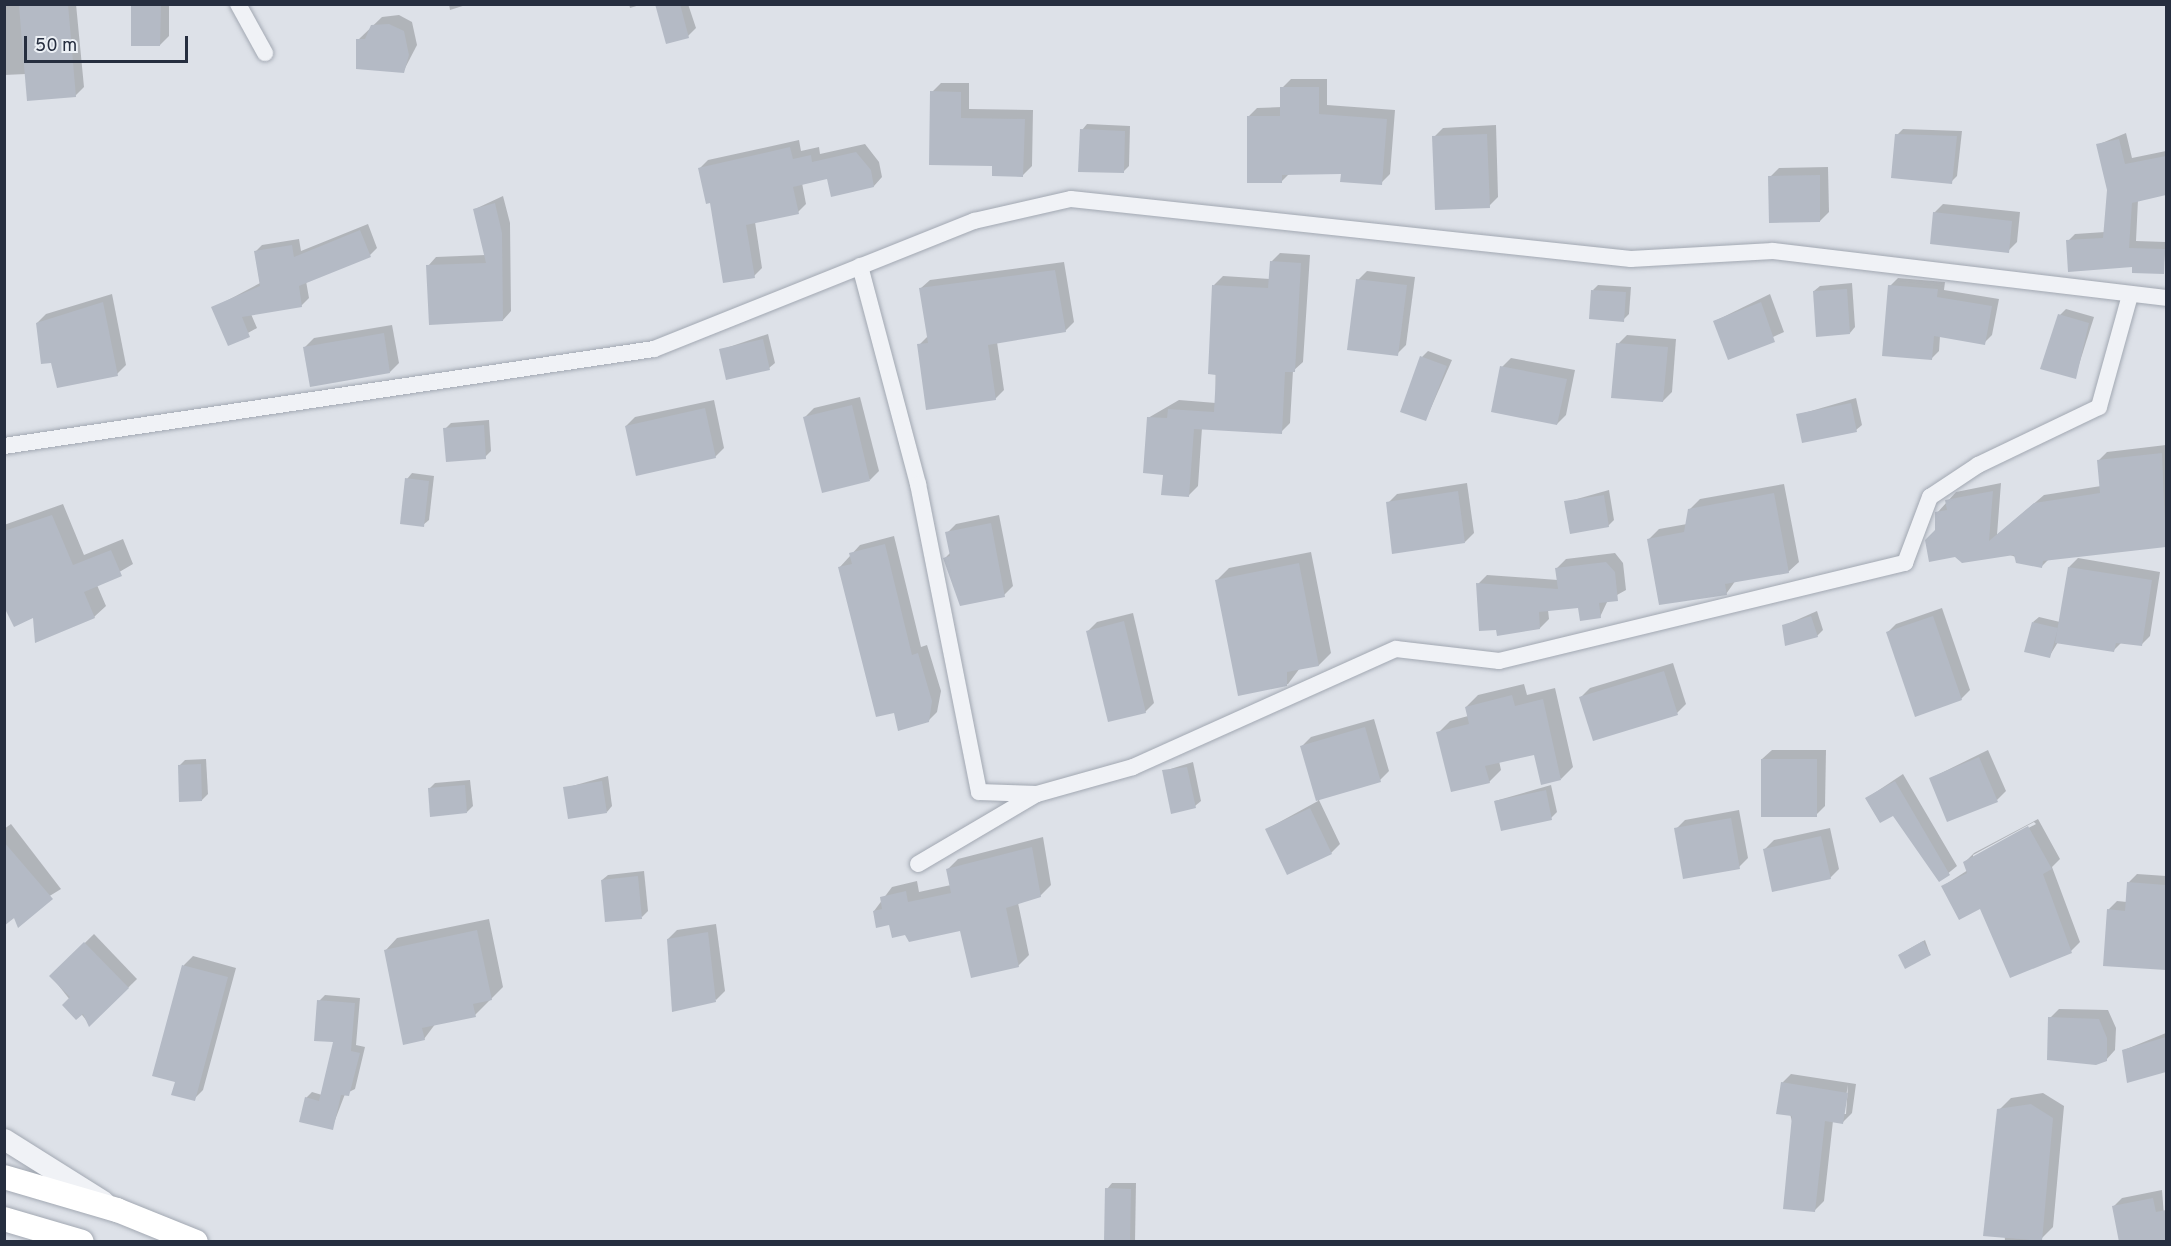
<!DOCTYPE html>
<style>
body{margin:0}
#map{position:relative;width:2171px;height:1246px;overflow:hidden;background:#dde1e8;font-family:Overpass,sans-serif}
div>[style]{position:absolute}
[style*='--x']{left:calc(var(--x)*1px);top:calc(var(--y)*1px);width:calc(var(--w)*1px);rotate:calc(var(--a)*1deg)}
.shadow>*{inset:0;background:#0003}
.building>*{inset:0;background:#b4bac5}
.roads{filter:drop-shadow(0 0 2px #a2a8b2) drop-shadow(0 0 2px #a2a8b2)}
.minor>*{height:16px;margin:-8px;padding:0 8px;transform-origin:8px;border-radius:8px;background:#f0f2f6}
.tertiary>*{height:21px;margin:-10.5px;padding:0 10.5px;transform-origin:10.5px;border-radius:10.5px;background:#f0f2f6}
.secondary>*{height:24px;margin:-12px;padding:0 12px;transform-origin:12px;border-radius:12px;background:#fff}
span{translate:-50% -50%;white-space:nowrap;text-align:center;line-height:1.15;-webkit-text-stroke:5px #ecf0f5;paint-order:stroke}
.frame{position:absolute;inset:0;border:6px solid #262e3f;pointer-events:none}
.scale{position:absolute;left:24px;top:36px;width:164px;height:27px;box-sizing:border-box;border:3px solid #262e3f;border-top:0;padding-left:8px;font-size:18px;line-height:21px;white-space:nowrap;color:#262e3f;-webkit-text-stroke:4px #ecf0f5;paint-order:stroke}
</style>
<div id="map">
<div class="shadow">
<i style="clip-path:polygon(4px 4px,76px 4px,84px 87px,75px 96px,26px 74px,4px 75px)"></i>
<i style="clip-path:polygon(133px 4px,169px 4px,169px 36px,160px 45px)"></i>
<i style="clip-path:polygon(449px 4px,469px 4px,450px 10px)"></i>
<i style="clip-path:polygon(629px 4px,643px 4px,630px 8px)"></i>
<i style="clip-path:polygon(656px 4px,688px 4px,696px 28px,688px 36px)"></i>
<i style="clip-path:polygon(399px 15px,412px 22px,417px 45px,403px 72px,358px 40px,382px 17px)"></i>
<i style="clip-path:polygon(1291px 79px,1327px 79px,1327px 105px,1395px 110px,1390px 174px,1381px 183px,1342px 173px,1290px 173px,1282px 181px,1248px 117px,1257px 108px,1282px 107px,1282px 88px)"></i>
<i style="clip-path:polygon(941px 83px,969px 83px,969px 109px,1033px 110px,1032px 166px,1023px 175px,994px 165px,932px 92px)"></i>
<i style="clip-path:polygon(1087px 124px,1130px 126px,1129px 166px,1123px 172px,1082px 130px)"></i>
<i style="clip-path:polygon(1496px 125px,1498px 197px,1489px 206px,1434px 137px,1443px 128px)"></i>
<i style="clip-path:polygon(1903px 129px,1962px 131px,1957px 176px,1951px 182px,1897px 135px)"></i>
<i style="clip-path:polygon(2126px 133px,2132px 158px,2166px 151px,2166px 193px,2138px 200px,2136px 241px,2166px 242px,2163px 272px,2068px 241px,2075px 234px,2105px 232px,2108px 190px,2097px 145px)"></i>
<i style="clip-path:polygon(799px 140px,801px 151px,819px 147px,820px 154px,865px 144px,879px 162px,882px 177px,874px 186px,828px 177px,802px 183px,806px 204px,798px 212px,755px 222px,762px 268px,754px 276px,712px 202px,700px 168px,708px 160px)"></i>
<i style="clip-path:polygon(1828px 167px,1829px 212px,1820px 221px,1770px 177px,1779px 168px)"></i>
<i style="clip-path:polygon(503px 196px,510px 223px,511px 311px,503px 320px,428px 266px,436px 257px,485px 255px,475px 209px)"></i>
<i style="clip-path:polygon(1943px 204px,2020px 212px,2017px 242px,2008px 251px,1934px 213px)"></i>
<i style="clip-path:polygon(368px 224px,377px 248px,370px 255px,306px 281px,309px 298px,301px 306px,251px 314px,257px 328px,228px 344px,213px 308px,260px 283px,255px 252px,262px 245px,299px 239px,301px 251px)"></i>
<i style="clip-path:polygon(1280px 253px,1310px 255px,1303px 362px,1293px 371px,1290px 423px,1281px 432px,1202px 428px,1198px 486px,1189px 495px,1164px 473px,1148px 418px,1179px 400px,1216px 403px,1214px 285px,1223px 276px,1270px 279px,1271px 262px)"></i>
<i style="clip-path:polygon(1064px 262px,1074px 322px,1065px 331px,997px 342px,1004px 390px,995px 399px,919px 345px,928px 336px,921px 288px,930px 280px)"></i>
<i style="clip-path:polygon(1367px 271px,1415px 277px,1406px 345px,1397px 354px,1358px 280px)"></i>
<i style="clip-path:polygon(1898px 278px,1945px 282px,1944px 290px,1999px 299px,1992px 335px,1984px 343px,1940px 336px,1939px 351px,1931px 359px,1890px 286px)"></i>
<i style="clip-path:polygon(1852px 283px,1855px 327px,1850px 333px,1814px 291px,1820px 286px)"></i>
<i style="clip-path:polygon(1598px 285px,1631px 287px,1629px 314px,1623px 320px,1593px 290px)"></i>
<i style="clip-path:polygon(112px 294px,126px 365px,117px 374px,52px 361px,37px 323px,46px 314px)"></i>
<i style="clip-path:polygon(1770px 294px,1784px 332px,1728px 358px,1715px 321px)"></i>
<i style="clip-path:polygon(2066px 309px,2094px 317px,2075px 377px,2060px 315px)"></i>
<i style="clip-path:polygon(392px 325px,399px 363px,390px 372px,305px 347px,314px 338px)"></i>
<i style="clip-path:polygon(768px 334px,775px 363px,769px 368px,720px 350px)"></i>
<i style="clip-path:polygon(1627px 335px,1676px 339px,1672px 392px,1663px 401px,1618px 344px)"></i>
<i style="clip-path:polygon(1428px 351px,1452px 360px,1426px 419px,1422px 357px)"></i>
<i style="clip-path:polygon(1511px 358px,1575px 370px,1566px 415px,1557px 424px,1502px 367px)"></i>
<i style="clip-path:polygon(860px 397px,879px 471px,870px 480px,805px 417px,814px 408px)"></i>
<i style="clip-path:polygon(1856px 398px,1862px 425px,1856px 430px,1797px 415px)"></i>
<i style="clip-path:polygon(714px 400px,724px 448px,715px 457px,626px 426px,635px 417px)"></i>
<i style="clip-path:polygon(489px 420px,491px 451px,485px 457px,445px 429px,451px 423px)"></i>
<i style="clip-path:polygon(2166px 445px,2166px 545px,2049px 559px,2042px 566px,1937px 530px,1937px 513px,1956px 492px,2001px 483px,1997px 535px,2044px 495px,2101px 486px,2098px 461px,2107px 452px)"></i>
<i style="clip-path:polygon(412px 473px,434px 476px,429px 520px,423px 525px,407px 479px)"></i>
<i style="clip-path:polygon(1467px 483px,1474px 533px,1465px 542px,1388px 503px,1397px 494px)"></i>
<i style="clip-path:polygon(1784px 484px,1799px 562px,1788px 572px,1736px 580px,1726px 594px,1648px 540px,1659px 529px,1687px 524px,1689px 510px,1700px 499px)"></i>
<i style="clip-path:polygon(1609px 490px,1614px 520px,1608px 526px,1566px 502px)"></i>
<i style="clip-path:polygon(63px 504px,84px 555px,123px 539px,133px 564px,97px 585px,106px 606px,94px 617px,34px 616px,4px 602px,4px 525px)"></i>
<i style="clip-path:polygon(999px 515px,1013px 586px,1004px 595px,945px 558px,951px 552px,947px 533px,956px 524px)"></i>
<i style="clip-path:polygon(894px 536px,921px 647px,927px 645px,941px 691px,937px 712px,928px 721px,895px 711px,877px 715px,839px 568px,860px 545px)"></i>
<i style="clip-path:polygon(1311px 552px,1331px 653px,1319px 665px,1300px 668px,1288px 684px,1239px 694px,1217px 580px,1229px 568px)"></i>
<i style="clip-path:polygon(1615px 553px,1623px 563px,1626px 590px,1608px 600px,1600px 617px,1579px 606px,1548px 610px,1549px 619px,1540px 628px,1478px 584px,1487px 575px,1558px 580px,1557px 568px,1566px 559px)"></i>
<i style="clip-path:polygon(2078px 558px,2160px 572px,2150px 636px,2141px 645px,2122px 642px,2114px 650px,2058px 642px,2049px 657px,2033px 622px,2039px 617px,2060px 622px,2069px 567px)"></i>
<i style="clip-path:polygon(1942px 608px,1970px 690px,1961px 699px,1887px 633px,1896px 624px)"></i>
<i style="clip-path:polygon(1817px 611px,1823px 630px,1817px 636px,1783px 626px)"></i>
<i style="clip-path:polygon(1133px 613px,1154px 703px,1145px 712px,1088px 631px,1097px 622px)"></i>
<i style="clip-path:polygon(1673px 663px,1686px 704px,1677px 713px,1581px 697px,1590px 688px)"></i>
<i style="clip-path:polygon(1524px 684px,1527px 695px,1555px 688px,1573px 767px,1561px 779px,1535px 753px,1499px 761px,1501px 770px,1489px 782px,1438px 733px,1450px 721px,1468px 716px,1466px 707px,1478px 695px)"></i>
<i style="clip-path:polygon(1374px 719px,1389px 771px,1380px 780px,1318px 798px,1340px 844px,1331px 853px,1267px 829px,1318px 801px,1302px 746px,1311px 737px)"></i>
<i style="clip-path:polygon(1772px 750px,1826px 750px,1825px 806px,1816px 815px,1762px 759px)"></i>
<i style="clip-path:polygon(1988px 750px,2006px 791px,1997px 800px,1931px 778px)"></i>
<i style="clip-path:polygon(206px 759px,208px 794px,202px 800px,179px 766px,185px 760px)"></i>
<i style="clip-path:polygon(1193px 762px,1201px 801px,1195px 806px,1164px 771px)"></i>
<i style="clip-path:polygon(1903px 774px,1957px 866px,1940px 880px,1893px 814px,1867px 798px)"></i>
<i style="clip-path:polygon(608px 776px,612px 806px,607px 812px,565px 788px)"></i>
<i style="clip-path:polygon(470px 780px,473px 806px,467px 812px,429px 789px,435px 783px)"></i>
<i style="clip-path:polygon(1551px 785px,1557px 812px,1551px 818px,1495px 801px)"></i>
<i style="clip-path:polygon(1739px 810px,1748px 858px,1739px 867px,1676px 829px,1685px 820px)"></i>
<i style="clip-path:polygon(evenodd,2038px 819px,2060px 859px,2052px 867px,2080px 942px,2071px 951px,1943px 886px,1968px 870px,1965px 862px,1974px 853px,2038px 819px,2034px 822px,2036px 824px,1973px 858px,1973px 855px,2034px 822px)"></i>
<i style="clip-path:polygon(11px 824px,61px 889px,4px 924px,4px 829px)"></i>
<i style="clip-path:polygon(1830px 828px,1839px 869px,1830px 878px,1765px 849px,1774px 840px)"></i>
<i style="clip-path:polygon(1043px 837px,1051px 885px,1040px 896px,1018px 903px,1029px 955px,1018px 966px,961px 930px,906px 934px,874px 911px,892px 887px,917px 881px,919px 892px,951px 885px,947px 870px,958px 859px)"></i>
<i style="clip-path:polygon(644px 871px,648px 911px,642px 917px,602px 880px,608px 875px)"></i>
<i style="clip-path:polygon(2137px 874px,2166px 876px,2166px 969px,2104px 965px,2108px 910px,2117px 901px,2127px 902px,2128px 883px)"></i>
<i style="clip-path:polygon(489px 919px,503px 987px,475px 1015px,436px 1023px,424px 1039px,385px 951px,397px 938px)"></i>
<i style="clip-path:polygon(716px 924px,725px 991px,716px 1000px,668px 939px,677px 930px)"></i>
<i style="clip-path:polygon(94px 934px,137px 979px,90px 1025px,51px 976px)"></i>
<i style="clip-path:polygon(1925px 940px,1930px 954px,1899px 955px,1902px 953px)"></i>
<i style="clip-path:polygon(193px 956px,236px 968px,203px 1090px,194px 1099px,177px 1081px,154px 1075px,184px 965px)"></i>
<i style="clip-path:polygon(325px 995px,360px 998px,356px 1045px,365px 1047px,355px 1089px,345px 1094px,332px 1128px,306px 1098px,312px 1092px,322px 1095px,335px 1041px,319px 1001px)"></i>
<i style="clip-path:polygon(2059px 1009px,2108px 1010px,2116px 1028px,2115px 1050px,2106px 1060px,2050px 1018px)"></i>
<i style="clip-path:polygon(2166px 1033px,2166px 1070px,2128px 1081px,2124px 1050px)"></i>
<i style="clip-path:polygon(evenodd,1791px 1074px,1856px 1084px,1852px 1113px,1843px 1122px,1833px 1121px,1824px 1201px,1815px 1210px,1782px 1083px,1791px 1074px,1848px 1085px,1846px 1114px,1843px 1114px,1848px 1085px)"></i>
<i style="clip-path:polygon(2043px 1093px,2064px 1106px,2053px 1227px,2041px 1239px,2005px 1242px,1999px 1110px,2011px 1098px)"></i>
<i style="clip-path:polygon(1112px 1183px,1136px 1183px,1135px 1242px,1105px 1242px,1107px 1189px)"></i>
<i style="clip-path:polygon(2162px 1190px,2166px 1242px,2142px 1242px,2113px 1207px,2122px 1198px)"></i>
</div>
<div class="building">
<i style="clip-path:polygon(39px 4px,68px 4px,76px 97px,27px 101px,19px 6px)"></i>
<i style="clip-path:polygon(131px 4px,161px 4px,160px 46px,131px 46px)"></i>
<i style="clip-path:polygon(655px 4px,680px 4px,689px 38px,666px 44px)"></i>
<i style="clip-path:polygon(389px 24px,404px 31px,409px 55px,404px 73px,356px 69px,356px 39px,365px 39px,371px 25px)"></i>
<i style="clip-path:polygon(1280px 87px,1319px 87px,1319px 114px,1387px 119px,1382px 185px,1340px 182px,1341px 174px,1282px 175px,1282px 183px,1247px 183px,1247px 116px,1280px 116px)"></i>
<i style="clip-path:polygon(930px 91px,961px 92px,961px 118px,1025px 119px,1023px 177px,992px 176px,992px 166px,929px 165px)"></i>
<i style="clip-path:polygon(1080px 129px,1125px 131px,1124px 173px,1078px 172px)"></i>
<i style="clip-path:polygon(1487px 134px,1490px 208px,1435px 210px,1432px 136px)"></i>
<i style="clip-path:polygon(1895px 134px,1957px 136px,1952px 184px,1891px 178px)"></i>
<i style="clip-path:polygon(2119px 139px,2125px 164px,2166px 156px,2166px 195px,2132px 203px,2129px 248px,2165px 249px,2164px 274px,2132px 273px,2132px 267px,2068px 272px,2066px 240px,2103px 238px,2107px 190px,2096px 144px)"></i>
<i style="clip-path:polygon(790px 147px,793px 159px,811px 155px,812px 162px,856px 152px,871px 170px,874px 187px,831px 197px,827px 179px,793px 187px,799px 214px,746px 225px,755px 278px,723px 283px,710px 203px,706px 204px,698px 168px)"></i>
<i style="clip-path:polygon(1820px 175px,1820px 222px,1769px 223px,1768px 176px)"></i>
<i style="clip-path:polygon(495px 203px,502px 233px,503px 321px,429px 325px,426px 265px,486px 263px,473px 209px)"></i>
<i style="clip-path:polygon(1933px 212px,2012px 221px,2009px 253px,1930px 244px)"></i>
<i style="clip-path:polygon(360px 230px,371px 257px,299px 286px,302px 307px,242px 317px,250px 337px,228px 346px,211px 307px,260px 286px,254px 251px,292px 245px,294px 257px)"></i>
<i style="clip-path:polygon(1270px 261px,1301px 263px,1295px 372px,1285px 372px,1282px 434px,1194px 429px,1189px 497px,1161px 495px,1163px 475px,1143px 473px,1147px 417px,1167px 418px,1168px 409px,1214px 412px,1216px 375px,1208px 374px,1212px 285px,1268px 288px)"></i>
<i style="clip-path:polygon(1055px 270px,1066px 332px,988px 345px,996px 400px,926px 410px,917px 344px,928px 343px,919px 288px)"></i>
<i style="clip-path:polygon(1356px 279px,1407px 285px,1398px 356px,1347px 350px)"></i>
<i style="clip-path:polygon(1888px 285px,1938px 289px,1937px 297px,1992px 306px,1985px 345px,1934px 336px,1932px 360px,1882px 356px)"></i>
<i style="clip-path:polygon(1847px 289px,1850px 334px,1816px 337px,1813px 291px)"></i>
<i style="clip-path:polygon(1591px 290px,1626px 292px,1624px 322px,1589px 319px)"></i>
<i style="clip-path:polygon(103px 302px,118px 376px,57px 388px,51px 363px,41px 364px,36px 323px)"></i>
<i style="clip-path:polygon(1761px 302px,1775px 342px,1728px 360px,1713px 321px)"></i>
<i style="clip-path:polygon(2058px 314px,2089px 323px,2076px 379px,2040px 369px)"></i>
<i style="clip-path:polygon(384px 333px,390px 373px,310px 387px,303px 347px)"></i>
<i style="clip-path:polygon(763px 339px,770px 370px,726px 380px,719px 349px)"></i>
<i style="clip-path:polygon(1616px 343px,1668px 347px,1663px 402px,1611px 398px)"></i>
<i style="clip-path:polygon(1420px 356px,1447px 366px,1426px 421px,1400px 412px)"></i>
<i style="clip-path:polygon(1500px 366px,1567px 379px,1557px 425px,1491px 412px)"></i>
<i style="clip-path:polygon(1851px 403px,1857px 432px,1802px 443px,1796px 414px)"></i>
<i style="clip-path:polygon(852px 405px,870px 481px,822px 493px,803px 417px)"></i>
<i style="clip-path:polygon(705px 408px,716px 458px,636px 476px,625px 426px)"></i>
<i style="clip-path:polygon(484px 425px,486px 459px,446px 462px,443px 428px)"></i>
<i style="clip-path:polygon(2162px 453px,2166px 547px,2043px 561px,2042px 568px,2016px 563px,2014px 555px,1962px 563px,1955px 557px,1929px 562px,1925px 540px,1935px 530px,1935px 512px,1947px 510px,1945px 500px,1993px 491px,1989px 541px,2034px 503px,2100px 493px,2097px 460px)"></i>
<i style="clip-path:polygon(405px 478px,429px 481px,424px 527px,400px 524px)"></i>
<i style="clip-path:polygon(1458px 491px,1465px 543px,1392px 554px,1386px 502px)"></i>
<i style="clip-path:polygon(1774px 493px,1789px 573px,1725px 584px,1727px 595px,1659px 605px,1647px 539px,1684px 532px,1688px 509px)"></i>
<i style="clip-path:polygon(1604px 495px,1609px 527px,1570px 534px,1564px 501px)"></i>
<i style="clip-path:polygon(52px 515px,73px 565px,111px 550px,122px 576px,84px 592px,95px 618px,35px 643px,33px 618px,14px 627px,4px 607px,4px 531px)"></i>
<i style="clip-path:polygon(991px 523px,1005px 597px,960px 606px,943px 558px,950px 556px,945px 532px)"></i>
<i style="clip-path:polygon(885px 544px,912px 655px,918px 653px,932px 701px,929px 722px,898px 731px,894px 713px,876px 717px,838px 567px,852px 564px,849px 553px)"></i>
<i style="clip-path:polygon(1606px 562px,1615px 572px,1618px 601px,1599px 603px,1601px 618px,1580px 621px,1578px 608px,1539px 612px,1540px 629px,1497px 636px,1496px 630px,1479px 631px,1476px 583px,1558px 589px,1555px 568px)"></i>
<i style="clip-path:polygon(1299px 563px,1319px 666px,1287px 672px,1287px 686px,1238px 696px,1215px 580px)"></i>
<i style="clip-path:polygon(2068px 567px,2152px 580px,2142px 646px,2116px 643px,2114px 652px,2055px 643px)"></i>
<i style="clip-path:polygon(1811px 616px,1818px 637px,1785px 646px,1782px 625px)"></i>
<i style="clip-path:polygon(1933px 616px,1962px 700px,1915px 717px,1886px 632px)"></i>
<i style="clip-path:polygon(1124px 621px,1146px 713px,1108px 722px,1086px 631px)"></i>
<i style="clip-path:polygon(2032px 622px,2058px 628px,2050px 658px,2024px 652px)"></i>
<i style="clip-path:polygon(1664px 671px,1678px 715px,1593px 741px,1579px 697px)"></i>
<i style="clip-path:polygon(1512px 695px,1515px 706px,1543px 699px,1561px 780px,1541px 785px,1534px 755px,1485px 766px,1490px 783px,1451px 792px,1436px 732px,1469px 724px,1465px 707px)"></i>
<i style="clip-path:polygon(1365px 727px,1381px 782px,1316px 801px,1300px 746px)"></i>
<i style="clip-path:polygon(1979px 757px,1998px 802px,1947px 822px,1929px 778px)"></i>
<i style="clip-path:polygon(1761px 759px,1817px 759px,1817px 817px,1761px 817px)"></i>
<i style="clip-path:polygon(201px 764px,202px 801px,179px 802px,178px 765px)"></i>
<i style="clip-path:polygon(1187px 767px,1196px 808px,1171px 814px,1162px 770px)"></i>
<i style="clip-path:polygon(602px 781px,607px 813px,568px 819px,563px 787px)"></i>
<i style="clip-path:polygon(1895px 781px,1950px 875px,1939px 882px,1893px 816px,1880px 823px,1865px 798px)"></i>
<i style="clip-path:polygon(465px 785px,467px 813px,430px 817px,428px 788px)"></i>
<i style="clip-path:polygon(1546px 790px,1552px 820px,1501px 831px,1494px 801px)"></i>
<i style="clip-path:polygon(1310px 808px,1332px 854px,1287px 875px,1265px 829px)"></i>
<i style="clip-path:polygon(1731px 818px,1740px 869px,1683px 879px,1674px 828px)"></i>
<i style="clip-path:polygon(2028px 826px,2052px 869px,2043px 874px,2072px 953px,2010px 978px,1980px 909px,1959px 920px,1941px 886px,1967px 873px,1963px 862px)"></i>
<i style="clip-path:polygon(1821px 836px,1831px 879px,1772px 892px,1763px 849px)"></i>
<i style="clip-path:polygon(4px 842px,53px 899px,18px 928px,14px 918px,4px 926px)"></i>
<i style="clip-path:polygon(1032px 847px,1041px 897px,1006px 908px,1019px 967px,971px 978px,960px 931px,909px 942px,905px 935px,892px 938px,889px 925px,876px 928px,873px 911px,882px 909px,880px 897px,906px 891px,908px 902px,951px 893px,946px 869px)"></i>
<i style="clip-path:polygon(638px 876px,642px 919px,605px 922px,601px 880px)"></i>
<i style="clip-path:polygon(2127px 882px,2166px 885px,2166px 970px,2103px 966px,2107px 909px,2125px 911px)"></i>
<i style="clip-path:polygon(477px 930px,492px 1000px,473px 1004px,476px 1017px,422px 1028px,425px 1040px,403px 1045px,384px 950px)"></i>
<i style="clip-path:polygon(708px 932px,716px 1002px,672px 1012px,667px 939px)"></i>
<i style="clip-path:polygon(1923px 941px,1931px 955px,1905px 969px,1898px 955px)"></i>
<i style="clip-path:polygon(84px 942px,129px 988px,89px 1027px,83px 1014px,76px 1020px,62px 1005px,70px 997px,49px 976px)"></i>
<i style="clip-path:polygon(182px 965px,228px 977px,195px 1101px,171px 1095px,175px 1082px,152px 1076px)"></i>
<i style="clip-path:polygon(317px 1000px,355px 1003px,351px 1051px,360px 1053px,349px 1096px,341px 1095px,333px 1130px,299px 1122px,305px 1097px,319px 1101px,333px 1042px,314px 1041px)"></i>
<i style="clip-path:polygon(2048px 1017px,2099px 1019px,2107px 1038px,2107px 1061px,2096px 1065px,2047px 1060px)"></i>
<i style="clip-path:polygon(2166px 1037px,2166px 1072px,2127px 1083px,2122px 1050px)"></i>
<i style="clip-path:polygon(1781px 1082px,1848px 1093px,1843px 1124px,1825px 1121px,1815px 1212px,1783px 1209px,1792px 1116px,1776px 1114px)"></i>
<i style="clip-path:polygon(2031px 1104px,2053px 1118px,2042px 1241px,1983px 1236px,1997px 1109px)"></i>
<i style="clip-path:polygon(1105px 1188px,1131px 1189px,1130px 1242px,1104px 1242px)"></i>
<i style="clip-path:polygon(2153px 1198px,2156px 1212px,2166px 1210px,2166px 1242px,2119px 1242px,2112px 1206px)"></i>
</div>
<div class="roads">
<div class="minor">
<i style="--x:238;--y:4;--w:56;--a:61.1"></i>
<i style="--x:860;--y:266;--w:226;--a:75.1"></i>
<i style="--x:918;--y:484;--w:314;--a:78.8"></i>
<i style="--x:979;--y:792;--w:58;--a:2"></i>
<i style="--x:1037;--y:794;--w:100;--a:-15.7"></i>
<i style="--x:1133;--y:767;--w:288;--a:-24.2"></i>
<i style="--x:1396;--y:649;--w:104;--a:6.6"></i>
<i style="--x:1499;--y:661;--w:418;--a:-13.6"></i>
<i style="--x:1905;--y:563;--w:71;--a:-69.3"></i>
<i style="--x:1930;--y:497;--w:58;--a:-33.7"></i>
<i style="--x:1978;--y:465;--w:134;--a:-25.6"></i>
<i style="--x:2099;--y:407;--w:116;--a:-74.5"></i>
<i style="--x:4;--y:446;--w:657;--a:-8.49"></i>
<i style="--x:654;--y:349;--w:345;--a:-21.8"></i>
<i style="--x:974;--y:221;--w:99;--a:-12.8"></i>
<i style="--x:1071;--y:199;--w:563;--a:6.12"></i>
<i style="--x:1631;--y:259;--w:142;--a:-3.2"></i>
<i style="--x:1773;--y:251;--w:396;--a:6.8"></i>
<i style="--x:918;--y:864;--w:138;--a:-30.5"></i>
</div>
<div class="tertiary">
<i style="--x:4;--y:1139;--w:117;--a:32.1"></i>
</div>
<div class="secondary">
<i style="--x:4;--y:1177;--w:118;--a:16.3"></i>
<i style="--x:117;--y:1210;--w:85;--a:22.1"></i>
<i style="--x:4;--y:1219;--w:81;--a:16.4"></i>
</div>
</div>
<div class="frame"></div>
<div class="scale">50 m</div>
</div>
